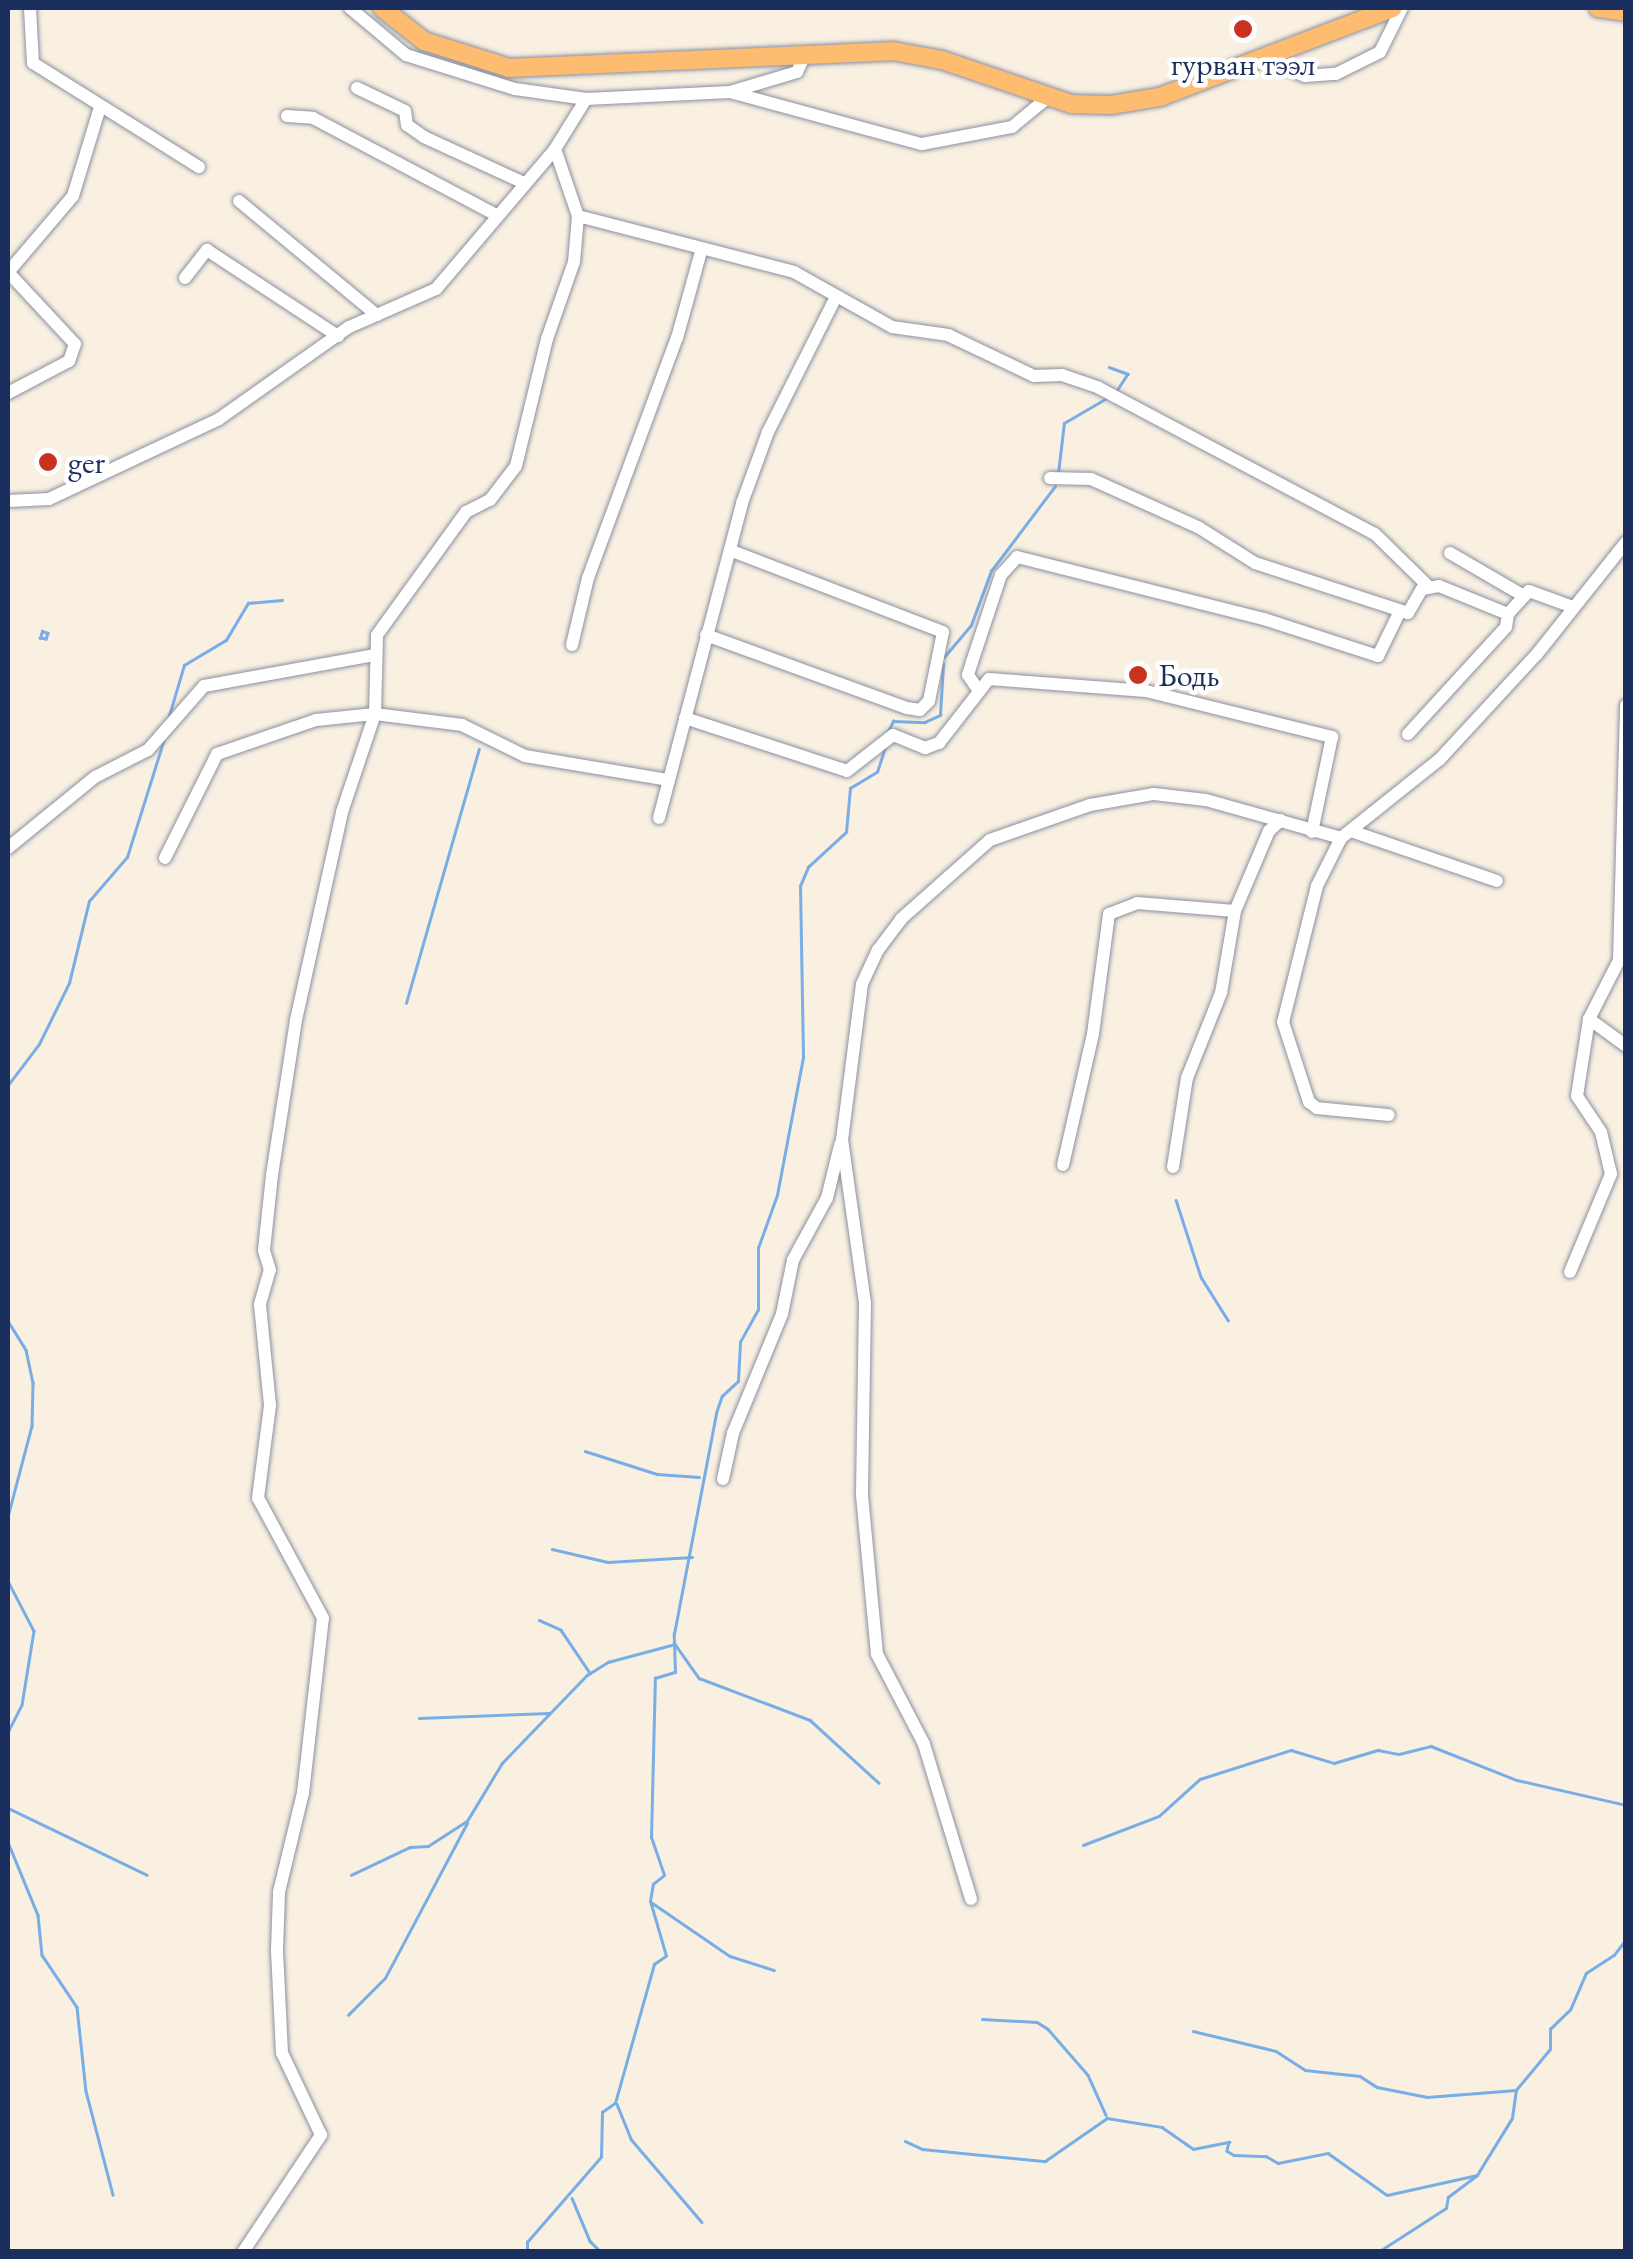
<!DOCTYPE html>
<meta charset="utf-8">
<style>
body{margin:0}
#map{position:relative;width:1633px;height:2259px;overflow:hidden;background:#f9f0e2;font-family:"EB Garamond",serif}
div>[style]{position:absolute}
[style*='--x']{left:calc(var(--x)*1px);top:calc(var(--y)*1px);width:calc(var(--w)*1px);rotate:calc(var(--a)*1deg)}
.stream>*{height:2.5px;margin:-1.25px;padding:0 1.25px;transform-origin:1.25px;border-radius:1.25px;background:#78ade6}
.roads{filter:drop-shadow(0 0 2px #8a90a0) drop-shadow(0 0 2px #8a90a0)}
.minor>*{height:12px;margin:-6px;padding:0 6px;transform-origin:6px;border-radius:6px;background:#fff}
.major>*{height:18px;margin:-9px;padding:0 9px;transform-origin:9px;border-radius:9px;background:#fdbc70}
.dots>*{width:28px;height:28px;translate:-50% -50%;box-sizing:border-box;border:5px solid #fff;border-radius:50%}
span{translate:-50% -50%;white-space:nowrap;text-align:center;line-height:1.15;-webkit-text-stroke:9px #fff;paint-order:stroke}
.poi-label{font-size:32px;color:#1b2f5e}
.left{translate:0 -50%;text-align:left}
.frame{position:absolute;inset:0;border:10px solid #1b2f5e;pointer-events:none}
</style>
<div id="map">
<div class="stream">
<i style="--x:1109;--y:367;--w:20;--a:20"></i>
<i style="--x:1128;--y:374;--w:20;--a:123"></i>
<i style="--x:1058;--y:473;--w:50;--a:-83.2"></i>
<i style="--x:1064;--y:423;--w:50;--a:-30.2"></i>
<i style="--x:42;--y:631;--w:6;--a:18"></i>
<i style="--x:48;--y:633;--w:6;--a:108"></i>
<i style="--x:46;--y:639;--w:6;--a:-171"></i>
<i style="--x:40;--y:638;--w:7;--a:-74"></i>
<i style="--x:944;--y:657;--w:42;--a:-49.8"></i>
<i style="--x:971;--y:625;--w:58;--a:-69.7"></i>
<i style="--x:991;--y:571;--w:106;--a:-53"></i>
<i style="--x:168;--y:719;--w:56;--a:-73.5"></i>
<i style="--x:184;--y:665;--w:49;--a:-30.8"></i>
<i style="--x:226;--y:640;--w:43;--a:-59.3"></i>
<i style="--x:248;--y:603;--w:34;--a:-5"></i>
<i style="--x:886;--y:735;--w:16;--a:-63"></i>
<i style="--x:893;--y:721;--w:32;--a:2"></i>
<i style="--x:925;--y:722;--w:17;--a:-25"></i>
<i style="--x:940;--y:715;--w:51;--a:-86.6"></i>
<i style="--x:406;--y:1003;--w:264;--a:-74"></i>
<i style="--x:8;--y:1085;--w:51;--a:-52.9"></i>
<i style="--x:39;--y:1044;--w:68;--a:-63.8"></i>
<i style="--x:69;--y:983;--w:84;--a:-76.3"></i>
<i style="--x:89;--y:901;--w:58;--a:-49.2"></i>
<i style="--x:127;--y:857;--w:121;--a:-72.6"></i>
<i style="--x:1176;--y:1200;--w:81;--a:72"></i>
<i style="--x:1201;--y:1277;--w:51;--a:57.9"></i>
<i style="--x:8;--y:1321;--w:34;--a:58"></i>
<i style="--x:26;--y:1350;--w:34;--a:78"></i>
<i style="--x:33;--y:1383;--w:43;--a:91.3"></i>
<i style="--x:32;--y:1426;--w:94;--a:104.8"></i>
<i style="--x:585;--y:1451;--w:76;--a:17.7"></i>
<i style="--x:657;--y:1474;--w:42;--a:4.1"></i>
<i style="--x:552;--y:1549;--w:57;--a:13.1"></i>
<i style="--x:608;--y:1562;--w:84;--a:-3.4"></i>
<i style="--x:8;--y:1581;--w:56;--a:62.5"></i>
<i style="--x:34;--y:1631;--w:75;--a:99.2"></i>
<i style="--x:22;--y:1705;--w:30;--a:117"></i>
<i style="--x:539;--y:1620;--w:24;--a:24"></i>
<i style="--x:561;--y:1630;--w:52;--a:56"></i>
<i style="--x:419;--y:1718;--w:130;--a:-2.2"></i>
<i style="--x:8;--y:1808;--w:154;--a:25.7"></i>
<i style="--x:8;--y:1842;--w:79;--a:67.7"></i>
<i style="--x:38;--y:1915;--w:40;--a:84.3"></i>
<i style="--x:42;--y:1955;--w:63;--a:56.1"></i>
<i style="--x:77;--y:2007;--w:84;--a:83.9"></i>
<i style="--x:86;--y:2091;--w:107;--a:75.4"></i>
<i style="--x:1083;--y:1845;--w:81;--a:-20.9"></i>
<i style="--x:1159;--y:1816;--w:55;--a:-42.1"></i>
<i style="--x:1200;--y:1779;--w:96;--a:-17.7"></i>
<i style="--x:1291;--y:1750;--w:45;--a:16.8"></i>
<i style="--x:1334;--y:1763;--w:46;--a:-16.5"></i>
<i style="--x:1378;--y:1750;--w:21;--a:11"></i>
<i style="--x:1399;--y:1754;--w:33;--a:-14"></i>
<i style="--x:1431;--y:1746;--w:92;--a:21.6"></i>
<i style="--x:1517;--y:1780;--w:112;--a:12.9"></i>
<i style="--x:351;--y:1875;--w:65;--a:-25.4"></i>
<i style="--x:410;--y:1847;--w:18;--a:-3"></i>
<i style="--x:428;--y:1846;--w:46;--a:-32.7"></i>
<i style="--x:467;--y:1821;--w:68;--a:-58.9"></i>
<i style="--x:502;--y:1763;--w:122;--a:-46"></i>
<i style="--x:587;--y:1675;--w:25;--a:-32"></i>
<i style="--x:608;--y:1662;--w:69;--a:-15"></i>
<i style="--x:675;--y:1644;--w:42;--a:54.8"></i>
<i style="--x:699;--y:1678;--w:119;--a:20.7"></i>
<i style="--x:810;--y:1720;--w:93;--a:42.4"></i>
<i style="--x:651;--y:1902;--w:96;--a:34.4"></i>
<i style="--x:730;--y:1956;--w:46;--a:17.7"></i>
<i style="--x:348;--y:2015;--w:52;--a:-45"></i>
<i style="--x:385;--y:1978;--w:175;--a:-62.1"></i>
<i style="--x:982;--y:2019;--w:55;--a:3.1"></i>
<i style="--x:1037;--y:2022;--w:13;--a:32"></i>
<i style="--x:1048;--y:2029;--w:61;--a:49"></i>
<i style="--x:1088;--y:2075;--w:44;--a:65.8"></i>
<i style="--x:1193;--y:2031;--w:85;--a:13.5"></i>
<i style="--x:1276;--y:2051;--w:35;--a:33"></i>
<i style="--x:1305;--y:2070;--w:55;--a:6.2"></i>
<i style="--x:1360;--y:2076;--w:20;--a:33"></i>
<i style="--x:1377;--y:2087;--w:51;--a:11.3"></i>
<i style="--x:1427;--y:2097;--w:89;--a:-4.5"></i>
<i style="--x:617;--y:2104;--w:38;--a:68"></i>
<i style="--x:631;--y:2139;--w:109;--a:49.5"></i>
<i style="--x:905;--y:2141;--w:19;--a:25"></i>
<i style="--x:922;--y:2149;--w:124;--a:5.6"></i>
<i style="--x:1045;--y:2161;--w:75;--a:-34.7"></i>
<i style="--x:1107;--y:2118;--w:56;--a:9.3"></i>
<i style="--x:1162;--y:2127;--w:38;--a:35"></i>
<i style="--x:1193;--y:2149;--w:37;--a:-11"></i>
<i style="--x:1229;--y:2142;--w:9;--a:103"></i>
<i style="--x:1227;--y:2151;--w:8;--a:30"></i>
<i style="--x:1234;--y:2155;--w:32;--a:2"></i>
<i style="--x:1266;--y:2156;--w:14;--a:30"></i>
<i style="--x:1278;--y:2163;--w:51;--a:-11.3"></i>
<i style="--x:1328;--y:2153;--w:72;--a:35.4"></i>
<i style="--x:1387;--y:2195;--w:92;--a:-12.5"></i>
<i style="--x:572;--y:2198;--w:47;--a:67.3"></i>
<i style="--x:590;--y:2241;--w:16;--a:45"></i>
<i style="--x:527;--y:2252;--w:10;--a:-90"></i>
<i style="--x:527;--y:2242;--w:113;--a:-49"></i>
<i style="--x:601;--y:2157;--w:45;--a:-88.7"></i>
<i style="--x:602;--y:2112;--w:16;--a:-35"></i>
<i style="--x:615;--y:2103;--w:144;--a:-74.3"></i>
<i style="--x:654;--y:1964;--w:14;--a:-34"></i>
<i style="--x:666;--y:1956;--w:57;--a:-106.2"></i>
<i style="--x:650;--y:1901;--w:17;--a:-80"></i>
<i style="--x:653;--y:1884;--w:14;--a:-39"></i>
<i style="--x:664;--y:1875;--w:39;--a:-109"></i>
<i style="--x:651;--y:1838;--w:160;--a:-88.6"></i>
<i style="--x:655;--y:1678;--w:21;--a:-17"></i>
<i style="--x:675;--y:1672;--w:38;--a:-92"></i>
<i style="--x:674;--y:1634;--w:225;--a:-79.2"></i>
<i style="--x:716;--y:1413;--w:18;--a:-71"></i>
<i style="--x:722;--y:1396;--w:22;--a:-43"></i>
<i style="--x:738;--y:1381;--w:39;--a:-87"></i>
<i style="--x:740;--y:1342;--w:37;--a:-61"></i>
<i style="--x:758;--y:1310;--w:62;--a:-90"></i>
<i style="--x:758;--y:1248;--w:56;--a:-70.3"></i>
<i style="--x:777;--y:1195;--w:140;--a:-79.3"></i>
<i style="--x:803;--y:1057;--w:171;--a:-91"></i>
<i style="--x:800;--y:886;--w:21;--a:-67"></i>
<i style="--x:808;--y:867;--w:52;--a:-42.6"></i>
<i style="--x:846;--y:832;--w:44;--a:-84.8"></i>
<i style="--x:850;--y:788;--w:31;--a:-31"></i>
<i style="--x:877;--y:772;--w:25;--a:-72"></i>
<i style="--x:1378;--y:2252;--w:81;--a:-32.9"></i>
<i style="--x:1446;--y:2208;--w:11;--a:-80"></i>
<i style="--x:1448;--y:2197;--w:36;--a:-37"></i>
<i style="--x:1477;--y:2175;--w:67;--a:-58.4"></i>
<i style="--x:1512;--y:2118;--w:28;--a:-82"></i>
<i style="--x:1516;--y:2090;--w:53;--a:-50.3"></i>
<i style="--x:1550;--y:2049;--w:20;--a:-90"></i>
<i style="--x:1550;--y:2029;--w:28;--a:-44"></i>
<i style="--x:1570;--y:2010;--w:40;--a:-66.6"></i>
<i style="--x:1586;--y:1973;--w:33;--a:-33"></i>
<i style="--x:1614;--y:1955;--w:20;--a:-53"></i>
</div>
<div class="roads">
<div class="minor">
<i style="--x:30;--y:8;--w:55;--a:86.9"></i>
<i style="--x:33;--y:63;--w:196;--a:32.1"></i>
<i style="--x:350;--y:8;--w:73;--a:40"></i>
<i style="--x:406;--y:55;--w:114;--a:17.3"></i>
<i style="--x:515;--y:89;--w:72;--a:8"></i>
<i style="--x:586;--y:99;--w:144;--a:-2.8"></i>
<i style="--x:730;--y:92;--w:70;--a:-16.6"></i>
<i style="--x:797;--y:72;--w:19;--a:-65"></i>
<i style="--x:1261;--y:58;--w:48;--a:22.2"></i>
<i style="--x:1305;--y:76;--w:31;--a:-4"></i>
<i style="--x:1336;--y:74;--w:49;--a:-26.6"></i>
<i style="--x:1380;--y:52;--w:49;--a:-63.4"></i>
<i style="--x:357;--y:88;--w:53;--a:25.6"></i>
<i style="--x:405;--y:111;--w:14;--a:82"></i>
<i style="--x:407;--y:125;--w:21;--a:35"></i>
<i style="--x:424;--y:137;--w:108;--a:24.7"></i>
<i style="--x:730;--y:92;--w:199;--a:15.2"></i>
<i style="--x:922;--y:144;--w:92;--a:-10.7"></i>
<i style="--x:1012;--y:127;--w:45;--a:-39.6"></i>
<i style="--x:287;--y:116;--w:26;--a:4"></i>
<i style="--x:313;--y:118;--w:209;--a:27.9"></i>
<i style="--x:555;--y:149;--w:71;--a:71.1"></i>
<i style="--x:578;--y:216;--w:223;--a:14.5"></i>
<i style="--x:794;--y:272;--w:112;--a:29.3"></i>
<i style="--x:892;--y:327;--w:57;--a:8.1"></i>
<i style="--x:948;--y:335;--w:95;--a:25.5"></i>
<i style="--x:1034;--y:376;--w:28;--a:-2"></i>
<i style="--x:1062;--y:375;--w:39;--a:19"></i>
<i style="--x:1099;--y:388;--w:312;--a:27.9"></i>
<i style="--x:1375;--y:534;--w:76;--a:44.5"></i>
<i style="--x:239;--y:201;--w:179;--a:39.6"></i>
<i style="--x:10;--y:270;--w:97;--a:-49.6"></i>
<i style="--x:73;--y:196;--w:93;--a:-73.1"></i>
<i style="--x:8;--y:272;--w:98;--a:47.1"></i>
<i style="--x:75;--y:344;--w:18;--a:109"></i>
<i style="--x:69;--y:361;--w:69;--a:152.3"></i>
<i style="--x:185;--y:278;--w:36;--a:-52"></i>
<i style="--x:207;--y:250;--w:157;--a:33.3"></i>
<i style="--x:1050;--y:478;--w:41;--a:1.4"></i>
<i style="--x:1091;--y:479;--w:117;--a:24.2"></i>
<i style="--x:1198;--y:527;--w:67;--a:32.3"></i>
<i style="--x:1255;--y:563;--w:161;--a:18.1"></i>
<i style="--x:1408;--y:613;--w:28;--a:-60"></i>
<i style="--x:1422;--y:589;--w:17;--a:-10"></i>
<i style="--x:1439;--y:586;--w:74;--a:22.1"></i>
<i style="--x:1508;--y:614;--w:31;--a:-48"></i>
<i style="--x:1529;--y:591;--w:47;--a:20"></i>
<i style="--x:8;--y:501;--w:41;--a:-2.8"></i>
<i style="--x:49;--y:499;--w:188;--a:-25.2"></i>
<i style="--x:219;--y:419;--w:159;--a:-35.3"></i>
<i style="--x:349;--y:327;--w:95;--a:-23.6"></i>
<i style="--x:436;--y:289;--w:184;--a:-49.6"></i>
<i style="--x:555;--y:149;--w:59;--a:-58.2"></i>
<i style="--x:1450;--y:553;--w:86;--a:30.2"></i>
<i style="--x:706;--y:635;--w:214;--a:20"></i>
<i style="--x:907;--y:708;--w:13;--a:9"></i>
<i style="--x:920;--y:710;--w:13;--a:-45"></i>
<i style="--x:929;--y:701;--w:70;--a:-78.5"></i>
<i style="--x:943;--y:632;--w:226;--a:-159"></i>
<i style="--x:572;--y:645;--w:69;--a:-76.6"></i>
<i style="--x:588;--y:578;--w:256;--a:-69.7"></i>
<i style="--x:677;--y:338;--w:93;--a:-74.5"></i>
<i style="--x:977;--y:688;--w:16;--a:-125"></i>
<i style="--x:968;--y:675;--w:14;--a:-73"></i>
<i style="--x:972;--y:662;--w:92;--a:-71.6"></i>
<i style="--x:1001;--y:575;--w:24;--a:-48"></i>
<i style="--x:1017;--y:557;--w:255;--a:14.1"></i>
<i style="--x:1264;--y:619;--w:120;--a:18"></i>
<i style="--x:1378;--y:656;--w:50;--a:-63.9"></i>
<i style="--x:685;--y:718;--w:170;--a:18.1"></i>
<i style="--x:847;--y:771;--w:58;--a:-38"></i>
<i style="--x:893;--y:735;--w:35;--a:22"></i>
<i style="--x:925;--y:748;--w:15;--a:-20"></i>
<i style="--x:939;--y:743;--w:81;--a:-52"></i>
<i style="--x:989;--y:679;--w:157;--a:4.4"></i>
<i style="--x:1146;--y:691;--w:192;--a:13.9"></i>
<i style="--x:1332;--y:737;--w:97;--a:101.9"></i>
<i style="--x:1408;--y:734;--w:145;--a:-47.5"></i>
<i style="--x:1506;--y:627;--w:13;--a:-81"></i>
<i style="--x:659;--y:818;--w:326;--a:-75.2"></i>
<i style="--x:742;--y:503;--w:76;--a:-69.9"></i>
<i style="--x:768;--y:432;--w:151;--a:-63.3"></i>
<i style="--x:1351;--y:831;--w:154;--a:18.9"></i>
<i style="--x:1341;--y:838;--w:54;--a:116.6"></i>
<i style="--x:1317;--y:886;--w:140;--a:104"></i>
<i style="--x:1283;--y:1022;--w:84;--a:72"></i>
<i style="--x:1309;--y:1102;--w:10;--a:37"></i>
<i style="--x:1317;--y:1108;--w:72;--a:5.6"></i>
<i style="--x:8;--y:848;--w:112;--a:-39.2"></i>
<i style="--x:95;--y:777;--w:59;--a:-27"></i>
<i style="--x:148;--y:750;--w:85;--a:-48.8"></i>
<i style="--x:204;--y:686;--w:174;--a:-10.3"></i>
<i style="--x:165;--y:858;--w:116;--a:-63.4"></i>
<i style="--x:217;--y:754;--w:105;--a:-19"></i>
<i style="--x:316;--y:720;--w:59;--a:-5.8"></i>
<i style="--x:375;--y:714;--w:88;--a:7.2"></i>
<i style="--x:462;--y:725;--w:70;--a:26.2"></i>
<i style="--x:525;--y:756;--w:146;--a:9.5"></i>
<i style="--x:1589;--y:1019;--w:46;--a:36.1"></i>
<i style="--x:1063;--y:1165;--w:134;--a:-77.1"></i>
<i style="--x:1093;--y:1034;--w:121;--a:-82.4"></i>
<i style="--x:1109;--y:914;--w:30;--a:-21"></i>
<i style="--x:1137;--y:903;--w:98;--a:4.7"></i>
<i style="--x:1235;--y:911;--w:87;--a:-67"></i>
<i style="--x:1269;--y:831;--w:16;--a:-43"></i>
<i style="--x:1173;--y:1167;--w:90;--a:-81.1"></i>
<i style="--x:1187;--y:1078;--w:92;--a:-68.2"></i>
<i style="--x:1221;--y:993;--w:83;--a:-80.3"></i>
<i style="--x:1570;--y:1272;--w:106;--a:-67.3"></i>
<i style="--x:1611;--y:1174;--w:43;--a:-103.4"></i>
<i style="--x:1601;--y:1132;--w:43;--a:-123.7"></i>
<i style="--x:1577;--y:1096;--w:78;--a:-81.1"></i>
<i style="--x:1589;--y:1019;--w:66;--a:-63"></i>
<i style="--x:1619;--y:960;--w:255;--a:-88.4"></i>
<i style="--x:723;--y:1479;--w:47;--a:-77.7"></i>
<i style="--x:733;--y:1433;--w:129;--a:-67.6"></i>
<i style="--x:782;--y:1314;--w:55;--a:-78.5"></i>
<i style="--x:793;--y:1260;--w:71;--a:-61.3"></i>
<i style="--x:827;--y:1198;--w:55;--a:-76.2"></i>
<i style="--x:971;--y:1899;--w:162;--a:-106.9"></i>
<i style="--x:924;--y:1744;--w:102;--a:-117.6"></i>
<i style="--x:877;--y:1654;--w:161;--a:-95.4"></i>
<i style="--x:862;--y:1494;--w:191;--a:-89.1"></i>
<i style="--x:865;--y:1303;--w:165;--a:-98"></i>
<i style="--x:842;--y:1140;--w:157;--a:-82.7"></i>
<i style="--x:862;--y:984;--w:38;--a:-65"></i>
<i style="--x:878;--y:950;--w:39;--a:-53"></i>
<i style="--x:901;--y:919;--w:119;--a:-41.6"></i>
<i style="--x:990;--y:840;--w:106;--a:-19.3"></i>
<i style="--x:1090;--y:805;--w:65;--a:-9.8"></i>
<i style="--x:1154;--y:794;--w:52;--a:6.6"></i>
<i style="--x:1206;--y:800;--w:140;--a:15.7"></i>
<i style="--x:1341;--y:838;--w:127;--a:-38.6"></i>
<i style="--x:1440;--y:759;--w:143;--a:-47.3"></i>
<i style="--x:1537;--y:654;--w:143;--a:-51.5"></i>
<i style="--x:243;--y:2252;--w:141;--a:-56.3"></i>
<i style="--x:321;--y:2135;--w:91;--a:-115.4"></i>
<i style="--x:282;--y:2053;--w:103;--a:-92.8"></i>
<i style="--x:277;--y:1950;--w:58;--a:-88"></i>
<i style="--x:279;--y:1892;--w:102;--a:-76.4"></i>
<i style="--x:303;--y:1793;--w:176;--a:-83.5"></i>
<i style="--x:323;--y:1618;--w:136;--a:-118.4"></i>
<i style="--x:258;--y:1498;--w:94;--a:-82.6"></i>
<i style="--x:270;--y:1405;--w:101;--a:-95.7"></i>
<i style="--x:260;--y:1304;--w:35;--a:-74"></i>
<i style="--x:270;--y:1270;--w:21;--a:-107"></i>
<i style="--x:264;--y:1250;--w:75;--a:-83.9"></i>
<i style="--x:272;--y:1175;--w:157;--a:-81.2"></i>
<i style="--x:296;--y:1020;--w:213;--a:-77.5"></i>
<i style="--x:342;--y:812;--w:103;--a:-71.4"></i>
<i style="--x:375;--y:714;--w:79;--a:-88.5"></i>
<i style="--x:377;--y:635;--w:152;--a:-54.1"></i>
<i style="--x:466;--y:512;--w:27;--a:-27"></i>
<i style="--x:490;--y:500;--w:43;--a:-52.6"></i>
<i style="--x:516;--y:466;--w:131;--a:-76.3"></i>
<i style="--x:547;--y:339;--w:82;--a:-70.7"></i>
<i style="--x:574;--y:262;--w:46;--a:-85"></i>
</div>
<div class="major">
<i style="--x:382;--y:8;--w:53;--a:38.2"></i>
<i style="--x:424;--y:41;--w:89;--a:17.6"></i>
<i style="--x:509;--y:68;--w:384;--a:-2.5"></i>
<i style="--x:893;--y:51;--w:50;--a:10.4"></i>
<i style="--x:942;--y:60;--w:136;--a:18.8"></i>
<i style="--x:1071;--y:104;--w:40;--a:1.4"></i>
<i style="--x:1111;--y:105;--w:50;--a:-9.3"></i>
<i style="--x:1160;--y:97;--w:249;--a:-20.9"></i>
<i style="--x:1598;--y:8;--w:28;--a:8"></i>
</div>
</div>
<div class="dots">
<i style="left:1243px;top:29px;background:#c8321e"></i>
<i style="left:48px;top:462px;background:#c8321e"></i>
<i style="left:1138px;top:675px;background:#c8321e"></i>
</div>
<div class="poi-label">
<span style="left:1243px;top:64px">гурван тээл</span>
<span class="left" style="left:68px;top:462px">ger</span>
<span class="left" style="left:1158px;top:675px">Бодь</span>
</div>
<div class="frame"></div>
</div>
